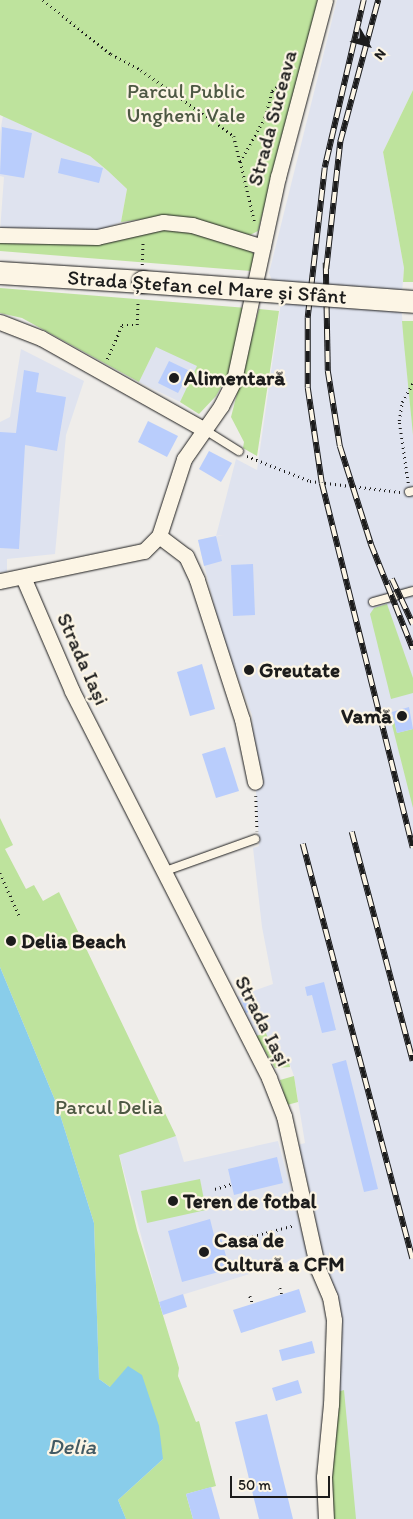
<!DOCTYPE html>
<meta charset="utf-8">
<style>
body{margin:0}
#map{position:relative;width:413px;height:1519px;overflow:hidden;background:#efedea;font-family:Itim,sans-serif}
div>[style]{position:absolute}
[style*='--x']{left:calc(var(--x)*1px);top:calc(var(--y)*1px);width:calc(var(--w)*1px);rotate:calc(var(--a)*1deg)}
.built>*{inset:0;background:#dfe3ef}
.green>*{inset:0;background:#bee39d}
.water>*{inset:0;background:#89cdea}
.building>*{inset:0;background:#b9cdfc}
.path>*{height:2.5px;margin-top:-1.25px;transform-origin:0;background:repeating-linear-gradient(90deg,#1c1c1c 0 1px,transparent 0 5px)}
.roads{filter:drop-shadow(0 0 1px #1c1c1c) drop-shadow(0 0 1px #1c1c1c)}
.service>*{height:8px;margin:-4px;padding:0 4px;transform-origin:4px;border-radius:4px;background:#fcf5e5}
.minor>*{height:15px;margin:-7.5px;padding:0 7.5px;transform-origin:7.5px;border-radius:7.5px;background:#fcf5e5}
.secondary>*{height:22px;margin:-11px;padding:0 11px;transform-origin:11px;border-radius:11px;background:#fcf5e5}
.rail>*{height:5.5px;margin-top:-2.75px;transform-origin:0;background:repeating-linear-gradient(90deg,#fcf5e5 0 11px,#1c1c1c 0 22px);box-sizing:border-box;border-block:1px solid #1c1c1c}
.bridges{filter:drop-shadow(0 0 1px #1c1c1c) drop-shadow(0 0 1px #1c1c1c)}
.secondary-bridge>*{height:22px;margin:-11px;padding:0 11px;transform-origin:11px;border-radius:11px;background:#fcf5e5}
.dots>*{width:14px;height:14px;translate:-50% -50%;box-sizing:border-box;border:2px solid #fcf5e5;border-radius:50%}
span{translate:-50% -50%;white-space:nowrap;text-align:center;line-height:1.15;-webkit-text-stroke:4.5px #fcf5e5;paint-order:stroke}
.park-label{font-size:21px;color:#4d5843}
.street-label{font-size:21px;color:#1c1c1c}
.poi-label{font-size:21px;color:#1c1c1c;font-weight:700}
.left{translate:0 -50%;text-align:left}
.right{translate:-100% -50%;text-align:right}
.water-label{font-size:22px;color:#425a64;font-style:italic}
.north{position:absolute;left:343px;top:20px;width:50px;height:50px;-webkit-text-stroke:4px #fcf5e5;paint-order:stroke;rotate:128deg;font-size:14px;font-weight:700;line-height:20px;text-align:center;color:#1c1c1c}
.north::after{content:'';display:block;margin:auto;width:18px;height:22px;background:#1c1c1c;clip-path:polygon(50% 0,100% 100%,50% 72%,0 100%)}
.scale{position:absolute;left:230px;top:1476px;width:100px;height:22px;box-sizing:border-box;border:2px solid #1c1c1c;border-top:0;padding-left:6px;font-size:15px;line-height:18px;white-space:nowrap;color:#1c1c1c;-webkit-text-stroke:4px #fcf5e5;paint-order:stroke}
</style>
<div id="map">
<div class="built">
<i style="clip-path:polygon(337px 0,413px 0,413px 90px,383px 152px,404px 268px,401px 305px,413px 435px,413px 1519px,329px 1519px,340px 1348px,331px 1276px,322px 1270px,314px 1207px,298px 1145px,305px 1143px,294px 1076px,289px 1062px,278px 1064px,266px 1033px,253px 1037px,236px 997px,273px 984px,262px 927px,253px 848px,259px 846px,252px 715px,221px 633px,198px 540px,224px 535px,216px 536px,236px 459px,257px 470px,281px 302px,269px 273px)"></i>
<i style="clip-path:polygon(3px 116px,90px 156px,108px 171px,127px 189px,121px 222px,101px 230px,0 231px,4px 177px,0 176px,0 132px)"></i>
<i style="clip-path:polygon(156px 346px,198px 366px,180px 402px,139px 382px)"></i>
<i style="clip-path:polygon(21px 349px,84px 381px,66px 435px,55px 554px,7px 559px,7px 572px,0 572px,0 422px,10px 417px)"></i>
<i style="clip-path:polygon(176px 1136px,184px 1162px,278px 1141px,308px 1256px,159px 1302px,119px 1154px)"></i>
</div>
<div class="green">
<i style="clip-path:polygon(0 0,318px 0,258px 231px,250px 235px,182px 218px,159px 217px,121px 222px,127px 189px,108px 171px,90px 156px,0 115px)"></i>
<i style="clip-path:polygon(413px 90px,413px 282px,403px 282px,404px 268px,383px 152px)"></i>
<i style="clip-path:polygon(167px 225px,242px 243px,255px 255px,251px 271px,0 251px,0 239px)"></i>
<i style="clip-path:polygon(0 288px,247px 308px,231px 369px,216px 396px,199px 414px,180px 402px,197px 366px,156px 347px,139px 382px,22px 318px,0 313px)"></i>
<i style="clip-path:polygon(259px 309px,279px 311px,257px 456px,243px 448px,244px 442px,231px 417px)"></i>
<i style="clip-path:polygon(402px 321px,413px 321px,413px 435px,404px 344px)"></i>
<i style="clip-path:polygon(387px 604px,413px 678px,413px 693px,391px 699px,370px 614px,374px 608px)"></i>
<i style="clip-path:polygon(393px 716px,397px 733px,413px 729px,413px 808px,390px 717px)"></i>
<i style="clip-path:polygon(0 818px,13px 845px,5px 849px,26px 889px,34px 885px,43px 901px,59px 892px,176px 1136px,119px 1155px,137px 1230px,179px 1368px,178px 1376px,196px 1422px,199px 1421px,216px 1486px,186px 1494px,193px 1519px,126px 1519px,118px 1500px,163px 1459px,110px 1387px,99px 1379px,94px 1223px,57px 1105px,0 967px)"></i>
<i style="clip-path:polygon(266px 1033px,278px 1064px,289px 1062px,290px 1067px,275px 1068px,256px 1036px)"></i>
<i style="clip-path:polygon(294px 1076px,298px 1102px,287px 1105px,280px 1080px)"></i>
<i style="clip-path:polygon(200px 1179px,206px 1210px,147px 1223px,141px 1191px)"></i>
<i style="clip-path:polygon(344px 1390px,356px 1519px,329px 1519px,338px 1392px)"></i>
</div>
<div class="water">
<i style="clip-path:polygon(0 967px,57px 1105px,94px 1223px,99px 1379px,110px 1387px,128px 1366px,142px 1375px,159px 1426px,163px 1459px,118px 1500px,126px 1519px,0 1519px)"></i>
</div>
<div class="building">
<i style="clip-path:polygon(2px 127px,32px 133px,24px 178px,0 174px)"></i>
<i style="clip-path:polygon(61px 158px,103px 168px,99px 183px,58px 173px)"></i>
<i style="clip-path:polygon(169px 361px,190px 371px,178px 393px,158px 383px)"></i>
<i style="clip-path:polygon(24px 370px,39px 373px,36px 392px,66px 397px,57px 451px,25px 445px,19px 549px,0 548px,0 432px,16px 433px)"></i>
<i style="clip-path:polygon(148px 421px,178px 436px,167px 457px,138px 442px)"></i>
<i style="clip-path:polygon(209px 451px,232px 463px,221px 482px,199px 469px)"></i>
<i style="clip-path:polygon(216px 536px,222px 561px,204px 566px,198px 540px)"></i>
<i style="clip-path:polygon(253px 564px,255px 615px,233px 616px,231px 565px)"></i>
<i style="clip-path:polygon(202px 664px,215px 709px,190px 716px,177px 672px)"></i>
<i style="clip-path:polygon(409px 707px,413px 729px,397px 733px,392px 712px)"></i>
<i style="clip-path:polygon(225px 747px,239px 791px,216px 798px,202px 754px)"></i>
<i style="clip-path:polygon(324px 982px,336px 1030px,322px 1033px,312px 995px,307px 996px,305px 987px)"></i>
<i style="clip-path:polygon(250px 995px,255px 1009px,246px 1013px,241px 998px)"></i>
<i style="clip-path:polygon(346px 1060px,378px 1189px,364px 1192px,332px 1064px)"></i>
<i style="clip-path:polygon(277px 1157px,283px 1183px,234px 1195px,228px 1169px)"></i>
<i style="clip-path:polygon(210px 1219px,214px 1235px,220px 1234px,226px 1256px,222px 1258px,226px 1270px,182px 1282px,168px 1231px)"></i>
<i style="clip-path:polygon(299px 1289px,306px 1312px,241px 1333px,233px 1310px)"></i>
<i style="clip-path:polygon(183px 1294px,187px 1307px,163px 1315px,159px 1302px)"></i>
<i style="clip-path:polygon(312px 1341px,315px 1353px,282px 1361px,279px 1350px)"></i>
<i style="clip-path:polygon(298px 1380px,302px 1393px,276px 1401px,272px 1388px)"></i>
<i style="clip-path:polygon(267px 1414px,293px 1519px,259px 1519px,235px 1422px)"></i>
<i style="clip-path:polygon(211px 1487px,220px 1519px,193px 1519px,186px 1494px)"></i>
</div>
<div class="path">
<i style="--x:43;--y:0;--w:87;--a:38.5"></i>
<i style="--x:111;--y:54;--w:34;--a:28"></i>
<i style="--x:141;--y:70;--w:114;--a:35.4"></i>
<i style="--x:234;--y:136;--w:27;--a:77"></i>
<i style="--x:254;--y:221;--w:61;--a:-103.3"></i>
<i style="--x:240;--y:162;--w:51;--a:-60.9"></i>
<i style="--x:265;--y:117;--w:27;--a:-75"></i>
<i style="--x:272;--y:91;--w:23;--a:-41"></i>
<i style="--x:142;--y:265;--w:25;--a:-88"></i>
<i style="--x:107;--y:359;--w:37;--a:-66"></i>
<i style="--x:122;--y:325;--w:15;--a:0"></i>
<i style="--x:137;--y:325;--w:25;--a:-88"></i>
<i style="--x:247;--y:456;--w:68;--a:21.6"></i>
<i style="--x:310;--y:481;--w:91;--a:7"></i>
<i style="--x:408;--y:483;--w:63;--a:-98.3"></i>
<i style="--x:399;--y:421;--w:19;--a:-81"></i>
<i style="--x:402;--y:402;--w:22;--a:-60"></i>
<i style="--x:256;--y:796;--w:35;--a:88"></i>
<i style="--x:0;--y:873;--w:46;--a:65.7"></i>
<i style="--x:215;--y:1189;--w:17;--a:-17"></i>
<i style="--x:223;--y:1244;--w:74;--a:-14.8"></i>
<i style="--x:280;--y:1288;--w:6;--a:72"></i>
<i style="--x:250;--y:1296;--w:9;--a:69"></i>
</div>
<div class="roads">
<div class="service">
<i style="--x:205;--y:430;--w:40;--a:32"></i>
<i style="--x:409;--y:492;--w:4;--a:-14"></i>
<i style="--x:373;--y:602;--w:41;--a:-15.4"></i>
<i style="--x:163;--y:872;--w:98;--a:-19.7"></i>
</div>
<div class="minor">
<i style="--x:0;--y:235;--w:97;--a:1.2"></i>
<i style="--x:97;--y:237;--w:68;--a:-12.8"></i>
<i style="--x:163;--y:222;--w:29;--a:6"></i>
<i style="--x:192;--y:225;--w:74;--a:17.2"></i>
<i style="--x:0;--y:322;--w:44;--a:21.3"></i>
<i style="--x:41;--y:338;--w:188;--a:29.3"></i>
<i style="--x:159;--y:536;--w:34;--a:37"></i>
<i style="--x:186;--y:556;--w:26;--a:65"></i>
<i style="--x:197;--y:580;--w:146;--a:72.1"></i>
<i style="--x:242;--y:719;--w:64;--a:78.3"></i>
<i style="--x:23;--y:577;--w:124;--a:66.7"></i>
<i style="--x:72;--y:691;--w:434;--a:63"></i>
<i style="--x:269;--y:1078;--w:41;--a:68.5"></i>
<i style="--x:284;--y:1116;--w:157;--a:77.5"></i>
<i style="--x:318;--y:1269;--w:30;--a:67"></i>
<i style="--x:330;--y:1297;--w:23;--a:80"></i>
<i style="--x:334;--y:1320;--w:84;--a:92"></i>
<i style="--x:331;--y:1404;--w:73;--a:95.5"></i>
<i style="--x:324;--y:1477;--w:42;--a:87.3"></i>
<i style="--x:0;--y:581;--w:147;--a:-11.8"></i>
<i style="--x:144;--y:551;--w:21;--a:-45"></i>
<i style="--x:159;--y:536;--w:81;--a:-72"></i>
<i style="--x:184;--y:459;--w:65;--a:-55.1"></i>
<i style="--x:221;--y:406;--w:29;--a:-63"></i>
<i style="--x:234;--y:380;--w:208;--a:-77.8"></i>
<i style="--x:278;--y:177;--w:183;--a:-75.1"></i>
</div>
<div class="secondary">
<i style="--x:0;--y:273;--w:143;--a:3.6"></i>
</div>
</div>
<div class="rail">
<i style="--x:364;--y:0;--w:172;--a:103.1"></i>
<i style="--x:325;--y:168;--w:151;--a:96.5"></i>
<i style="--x:308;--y:318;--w:70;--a:90"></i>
<i style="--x:308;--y:388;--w:96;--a:81.6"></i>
<i style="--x:322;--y:483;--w:376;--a:76"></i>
<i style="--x:326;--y:263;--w:108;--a:88.9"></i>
<i style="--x:328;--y:371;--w:76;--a:80.9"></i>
<i style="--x:340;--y:446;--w:103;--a:72.4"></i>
<i style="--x:371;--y:544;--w:113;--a:68.2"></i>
<i style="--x:326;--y:269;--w:128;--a:-83.7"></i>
<i style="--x:340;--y:142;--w:147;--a:-75"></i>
<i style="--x:392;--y:579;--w:50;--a:65"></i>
<i style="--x:352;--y:832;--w:237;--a:75.1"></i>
<i style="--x:303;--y:844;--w:429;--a:75.2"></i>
</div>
<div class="bridges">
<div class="secondary-bridge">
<i style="--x:143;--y:282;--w:271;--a:4.2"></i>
</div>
</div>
<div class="dots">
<i style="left:174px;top:378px;background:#1c1c1c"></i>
<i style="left:249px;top:670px;background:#1c1c1c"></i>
<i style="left:402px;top:716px;background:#1c1c1c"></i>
<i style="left:11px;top:941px;background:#1c1c1c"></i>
<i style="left:173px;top:1201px;background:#1c1c1c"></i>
<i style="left:204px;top:1252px;background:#1c1c1c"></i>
</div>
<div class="park-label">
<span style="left:186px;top:103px">Parcul Public<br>Ungheni Vale</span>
<span style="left:109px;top:1107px">Parcul Delia</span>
</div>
<div class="street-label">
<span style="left:272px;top:118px;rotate:-75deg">Strada Suceava</span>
<span style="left:207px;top:287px;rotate:4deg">Strada Ștefan cel Mare și Sfânt</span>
<span style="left:83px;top:659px;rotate:66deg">Strada Iași</span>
<span style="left:263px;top:1021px;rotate:63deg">Strada Iași</span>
</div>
<div class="poi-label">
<span class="left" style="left:184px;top:378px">Alimentară</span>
<span class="left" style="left:259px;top:670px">Greutate</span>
<span class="right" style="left:392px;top:716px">Vamă</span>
<span class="left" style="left:21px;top:941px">Delia Beach</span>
<span class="left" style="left:183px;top:1201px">Teren de fotbal</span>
<span class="left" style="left:214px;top:1252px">Casa de<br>Cultură a CFM</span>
</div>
<div class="water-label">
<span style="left:72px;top:1447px">Delia</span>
</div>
<div class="north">N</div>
<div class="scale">50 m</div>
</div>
